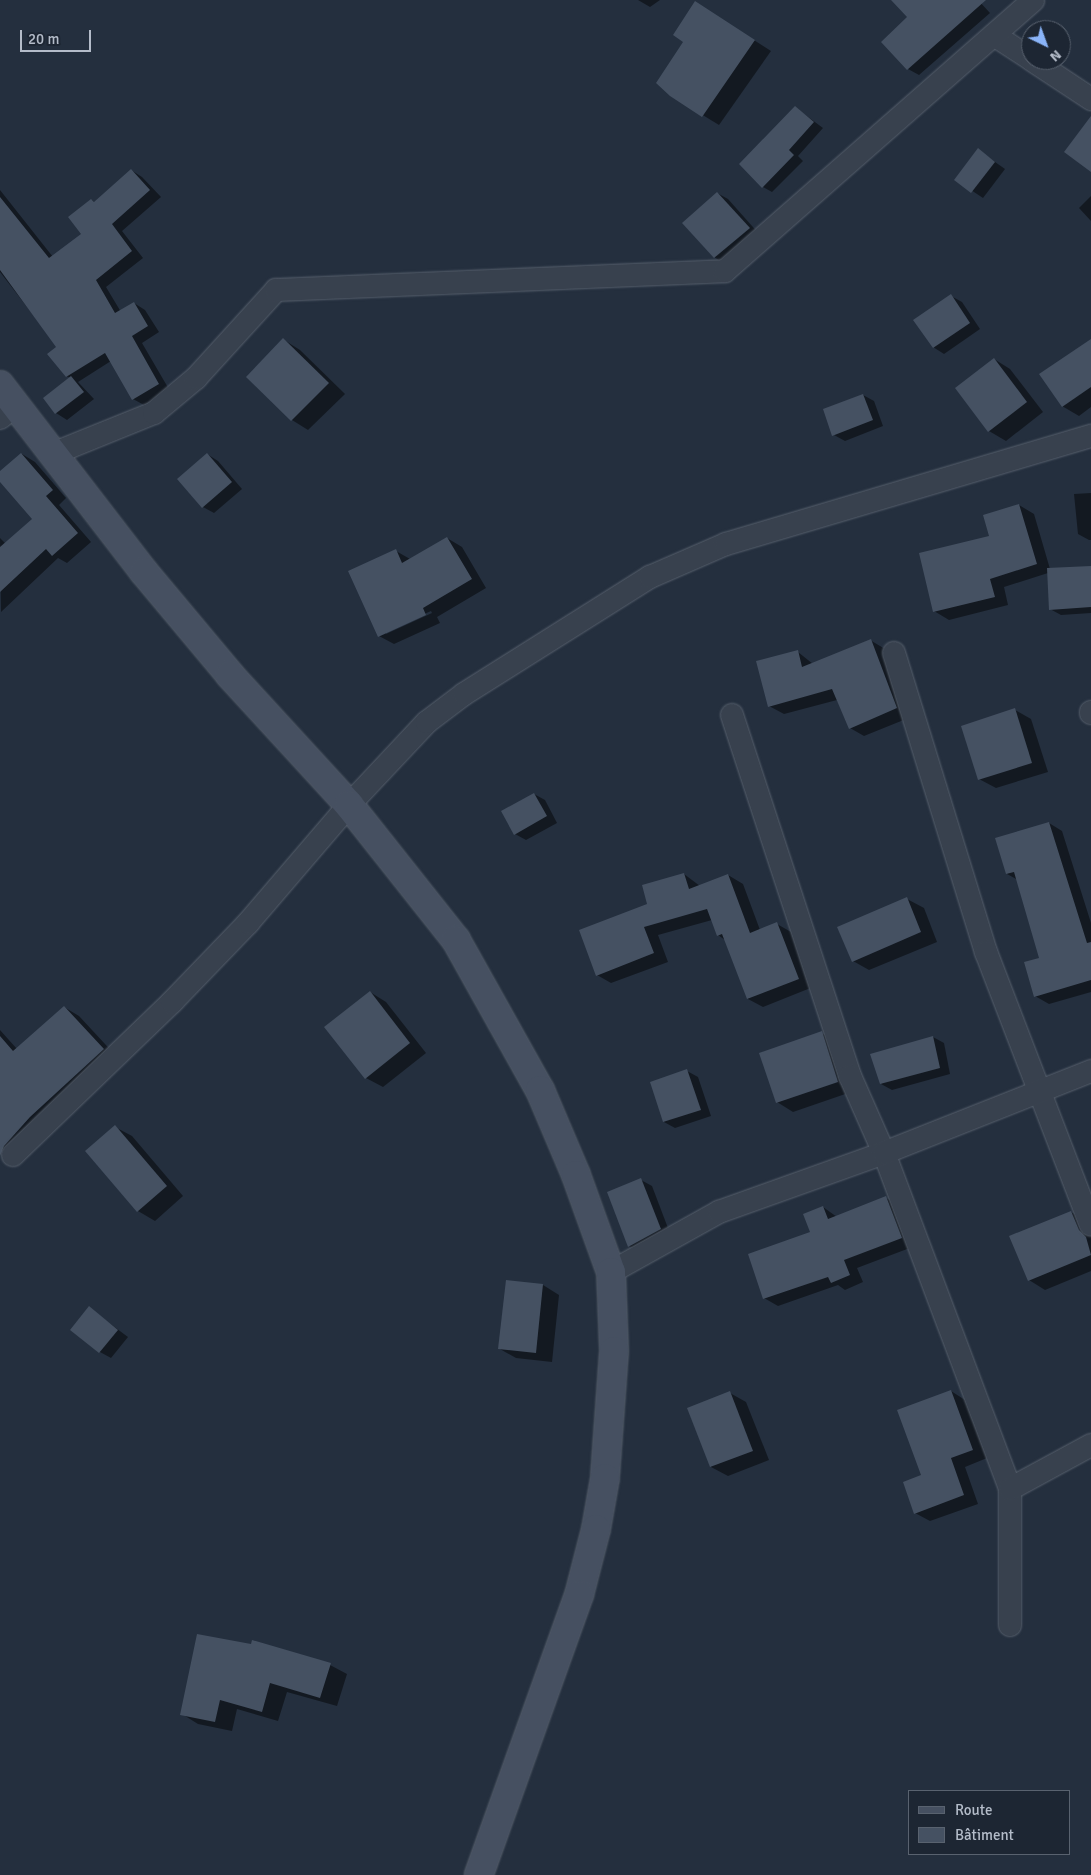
<!DOCTYPE html>
<meta charset="utf-8">
<style>
body{margin:0}
#map{position:relative;width:1091px;height:1875px;overflow:hidden;background:#242f3e;font-family:Signika,sans-serif}
div>[style]{position:absolute}
[style*='--x']{left:calc(var(--x)*1px);top:calc(var(--y)*1px);width:calc(var(--w)*1px);rotate:calc(var(--a)*1deg)}
.shadow>*{inset:0;background:#0007}
.building>*{inset:0;background:#455162}
.roads{filter:drop-shadow(0 0 1px #565f6c) drop-shadow(0 0 1px #565f6c)}
.street>*{height:22px;margin:-11px;padding:0 11px;transform-origin:11px;border-radius:11px;background:#38414e}
.secondary>*{height:28px;margin:-14px;padding:0 14px;transform-origin:14px;border-radius:14px;background:#465061}
span{translate:-50% -50%;white-space:nowrap;text-align:center;line-height:1.15;-webkit-text-stroke:4px #1d2633;paint-order:stroke}
.legend{position:absolute;left:908px;top:1790px;width:162px;height:65px;box-sizing:border-box;background:#1d2633;border:1px solid #59626f;margin:0;padding:6px 9px;list-style:none;font-size:15px;color:#b4bcc9}
.legend li{display:flex;align-items:center;gap:10px;height:25px}
.legend b{width:25px;border:1px solid #59626f}
.north{position:absolute;left:1021px;top:20px;width:50px;height:50px;box-sizing:border-box;background:#1d2633;border:1px solid #59626f;border-radius:50%;rotate:138deg;font-size:14px;font-weight:700;line-height:20px;text-align:center;color:#b4bcc9}
.north::after{content:'';display:block;margin:auto;width:18px;height:22px;background:#8ab4f8;clip-path:polygon(50% 0,100% 100%,50% 72%,0 100%)}
.scale{position:absolute;left:20px;top:30px;width:71px;height:22px;box-sizing:border-box;border:2px solid #b4bcc9;border-top:0;padding-left:6px;font-size:15px;line-height:18px;white-space:nowrap;color:#b4bcc9;-webkit-text-stroke:4px #1d2633;paint-order:stroke}
</style>
<div id="map">
<div class="shadow">
<i style="clip-path:polygon(638px 0,660px 0,650px 7px)"></i>
<i style="clip-path:polygon(893px 0,978px 0,990px 13px,919px 75px,908px 69px,909px 17px)"></i>
<i style="clip-path:polygon(696px 3px,771px 51px,719px 125px,670px 95px)"></i>
<i style="clip-path:polygon(796px 108px,823px 128px,798px 156px,803px 161px,772px 192px,763px 187px)"></i>
<i style="clip-path:polygon(978px 150px,1005px 169px,983px 198px,956px 180px)"></i>
<i style="clip-path:polygon(131px 170px,142px 177px,161px 197px,122px 231px,143px 258px,106px 287px,121px 312px,134px 303px,145px 310px,159px 332px,142px 343px,170px 391px,144px 405px,133px 399px,111px 361px,78px 382px,94px 399px,67px 420px,56px 413px,45px 399px,71px 378px,66px 376px,58px 347px,0 272px,0 190px,53px 257px,83px 234px,92px 200px,95px 203px)"></i>
<i style="clip-path:polygon(717px 193px,728px 199px,760px 235px,725px 264px,714px 257px)"></i>
<i style="clip-path:polygon(1091px 196px,1091px 221px,1079px 208px)"></i>
<i style="clip-path:polygon(951px 296px,962px 302px,980px 329px,944px 354px,933px 347px)"></i>
<i style="clip-path:polygon(284px 340px,300px 350px,345px 394px,308px 430px,292px 420px)"></i>
<i style="clip-path:polygon(1091px 340px,1091px 407px,1079px 416px,1062px 406px)"></i>
<i style="clip-path:polygon(994px 359px,1010px 369px,1043px 412px,1006px 441px,989px 431px)"></i>
<i style="clip-path:polygon(863px 395px,874px 401px,883px 426px,845px 441px,834px 435px)"></i>
<i style="clip-path:polygon(22px 454px,35px 462px,66px 498px,59px 505px,91px 542px,67px 563px,58px 558px,1px 612px,0 538px,6px 544px,34px 519px,0 480px,0 473px)"></i>
<i style="clip-path:polygon(207px 454px,218px 461px,242px 489px,214px 513px,203px 507px)"></i>
<i style="clip-path:polygon(1091px 493px,1091px 540px,1089px 540px,1078px 534px,1074px 494px)"></i>
<i style="clip-path:polygon(1019px 505px,1034px 514px,1050px 569px,1091px 567px,1091px 613px,1061px 615px,1050px 609px,1048px 573px,1004px 587px,1008px 605px,949px 620px,934px 611px,990px 537px)"></i>
<i style="clip-path:polygon(evenodd,447px 538px,462px 547px,486px 588px,437px 617px,440px 623px,394px 644px,379px 636px,396px 551px,410px 559px,447px 538px,431px 611px,432px 613px,386px 634px,386px 631px,431px 611px)"></i>
<i style="clip-path:polygon(870px 640px,885px 649px,911px 717px,864px 736px,850px 728px,837px 700px,784px 714px,769px 706px,798px 652px,813px 664px)"></i>
<i style="clip-path:polygon(1015px 710px,1031px 719px,1048px 772px,996px 788px,979px 779px)"></i>
<i style="clip-path:polygon(534px 794px,545px 800px,557px 823px,526px 840px,515px 834px)"></i>
<i style="clip-path:polygon(1049px 823px,1062px 831px,1091px 923px,1091px 992px,1049px 1004px,1035px 996px,1040px 958px,1018px 880px,1007px 874px)"></i>
<i style="clip-path:polygon(684px 874px,700px 886px,728px 875px,743px 884px,760px 930px,777px 924px,791px 932px,813px 987px,763px 1007px,748px 999px,725px 940px,718px 935px,712px 920px,658px 935px,668px 962px,611px 983px,597px 975px,648px 905px)"></i>
<i style="clip-path:polygon(907px 899px,924px 908px,937px 942px,869px 970px,853px 961px)"></i>
<i style="clip-path:polygon(370px 992px,386px 1002px,426px 1053px,383px 1087px,366px 1078px)"></i>
<i style="clip-path:polygon(64px 1007px,79px 1016px,118px 1058px,16px 1158px,0 1149px,0 1030px,17px 1049px)"></i>
<i style="clip-path:polygon(821px 1033px,838px 1042px,854px 1091px,793px 1112px,777px 1102px)"></i>
<i style="clip-path:polygon(933px 1037px,944px 1043px,950px 1074px,892px 1090px,881px 1084px)"></i>
<i style="clip-path:polygon(687px 1071px,698px 1077px,711px 1116px,675px 1128px,664px 1122px)"></i>
<i style="clip-path:polygon(115px 1127px,132px 1136px,183px 1196px,155px 1221px,138px 1211px)"></i>
<i style="clip-path:polygon(641px 1180px,652px 1186px,671px 1236px,640px 1252px,629px 1246px)"></i>
<i style="clip-path:polygon(886px 1198px,900px 1205px,915px 1246px,857px 1268px,863px 1282px,845px 1290px,838px 1285px,778px 1306px,764px 1298px,812px 1233px,823px 1207px,837px 1217px)"></i>
<i style="clip-path:polygon(1071px 1212px,1088px 1222px,1091px 1228px,1091px 1271px,1045px 1290px,1029px 1280px)"></i>
<i style="clip-path:polygon(543px 1285px,559px 1295px,552px 1362px,516px 1358px,500px 1349px)"></i>
<i style="clip-path:polygon(89px 1308px,128px 1337px,111px 1358px,100px 1352px)"></i>
<i style="clip-path:polygon(951px 1391px,965px 1400px,987px 1458px,965px 1467px,978px 1504px,930px 1521px,915px 1513px,923px 1476px)"></i>
<i style="clip-path:polygon(730px 1393px,746px 1402px,769px 1460px,728px 1476px,711px 1467px,688px 1409px)"></i>
<i style="clip-path:polygon(198px 1635px,330px 1665px,347px 1674px,337px 1706px,287px 1692px,278px 1721px,237px 1709px,232px 1731px,198px 1724px,182px 1714px)"></i>
</div>
<div class="building">
<i style="clip-path:polygon(891px 0,986px 0,907px 70px,881px 42px,907px 17px)"></i>
<i style="clip-path:polygon(695px 1px,755px 40px,702px 117px,670px 96px,656px 83px,683px 42px,673px 35px)"></i>
<i style="clip-path:polygon(795px 106px,814px 122px,789px 150px,794px 155px,762px 188px,739px 164px)"></i>
<i style="clip-path:polygon(1091px 116px,1091px 172px,1064px 152px)"></i>
<i style="clip-path:polygon(978px 148px,995px 162px,971px 193px,954px 180px)"></i>
<i style="clip-path:polygon(131px 169px,150px 190px,112px 224px,132px 251px,96px 280px,115px 313px,134px 302px,148px 326px,132px 336px,159px 384px,132px 400px,105px 353px,66px 377px,47px 354px,56px 347px,0 270px,0 197px,49px 258px,81px 234px,68px 217px,91px 199px,94px 202px)"></i>
<i style="clip-path:polygon(717px 192px,750px 228px,714px 258px,682px 223px)"></i>
<i style="clip-path:polygon(951px 294px,970px 323px,933px 348px,913px 320px)"></i>
<i style="clip-path:polygon(283px 338px,329px 383px,291px 421px,246px 377px)"></i>
<i style="clip-path:polygon(1091px 339px,1091px 387px,1062px 407px,1039px 374px)"></i>
<i style="clip-path:polygon(994px 358px,1027px 402px,988px 432px,955px 388px)"></i>
<i style="clip-path:polygon(71px 376px,84px 392px,55px 414px,43px 398px)"></i>
<i style="clip-path:polygon(863px 394px,873px 420px,832px 436px,823px 409px)"></i>
<i style="clip-path:polygon(21px 453px,53px 490px,46px 496px,78px 533px,52px 556px,46px 549px,0 592px,0 547px,32px 519px,0 482px,0 471px)"></i>
<i style="clip-path:polygon(207px 453px,232px 482px,202px 508px,177px 479px)"></i>
<i style="clip-path:polygon(1019px 504px,1037px 564px,990px 579px,995px 597px,933px 612px,919px 553px,989px 536px,983px 515px)"></i>
<i style="clip-path:polygon(447px 537px,472px 579px,423px 608px,426px 615px,378px 637px,348px 571px,396px 549px,402px 563px)"></i>
<i style="clip-path:polygon(1091px 566px,1091px 607px,1049px 610px,1047px 568px)"></i>
<i style="clip-path:polygon(871px 639px,897px 708px,849px 729px,832px 689px,768px 707px,756px 661px,798px 650px,802px 667px)"></i>
<i style="clip-path:polygon(1015px 708px,1032px 763px,978px 780px,961px 726px)"></i>
<i style="clip-path:polygon(534px 793px,547px 816px,514px 835px,501px 811px)"></i>
<i style="clip-path:polygon(1049px 822px,1087px 943px,1091px 942px,1091px 980px,1034px 997px,1024px 962px,1039px 958px,1014px 872px,1006px 874px,995px 838px)"></i>
<i style="clip-path:polygon(684px 873px,689px 889px,728px 874px,750px 933px,777px 922px,799px 979px,747px 999px,722px 934px,717px 936px,707px 909px,644px 927px,654px 953px,596px 976px,579px 930px,647px 904px,642px 885px)"></i>
<i style="clip-path:polygon(907px 897px,921px 932px,852px 962px,837px 927px)"></i>
<i style="clip-path:polygon(370px 991px,410px 1043px,365px 1079px,324px 1027px)"></i>
<i style="clip-path:polygon(64px 1006px,104px 1049px,30px 1117px,4px 1146px,0 1156px,0 1036px,13px 1051px)"></i>
<i style="clip-path:polygon(822px 1031px,838px 1082px,776px 1103px,759px 1053px)"></i>
<i style="clip-path:polygon(933px 1036px,940px 1068px,880px 1084px,870px 1054px)"></i>
<i style="clip-path:polygon(687px 1069px,701px 1110px,663px 1122px,650px 1082px)"></i>
<i style="clip-path:polygon(115px 1125px,167px 1186px,137px 1212px,85px 1151px)"></i>
<i style="clip-path:polygon(641px 1178px,661px 1229px,628px 1247px,607px 1192px)"></i>
<i style="clip-path:polygon(886px 1196px,902px 1238px,844px 1260px,850px 1275px,831px 1283px,828px 1277px,763px 1299px,748px 1254px,810px 1232px,803px 1214px,823px 1206px,828px 1219px)"></i>
<i style="clip-path:polygon(1071px 1211px,1079px 1230px,1086px 1237px,1091px 1255px,1028px 1281px,1009px 1236px)"></i>
<i style="clip-path:polygon(506px 1280px,543px 1284px,536px 1353px,498px 1349px)"></i>
<i style="clip-path:polygon(89px 1306px,118px 1330px,99px 1353px,70px 1330px)"></i>
<i style="clip-path:polygon(951px 1390px,973px 1450px,951px 1458px,964px 1495px,914px 1514px,903px 1482px,921px 1475px,897px 1410px)"></i>
<i style="clip-path:polygon(730px 1391px,753px 1451px,710px 1467px,687px 1408px)"></i>
<i style="clip-path:polygon(197px 1634px,251px 1644px,252px 1640px,331px 1663px,320px 1698px,270px 1683px,262px 1712px,220px 1700px,215px 1722px,180px 1715px)"></i>
</div>
<div class="roads">
<div class="street">
<i style="--x:994;--y:35;--w:44;--a:33"></i>
<i style="--x:1032;--y:60;--w:71;--a:33.5"></i>
<i style="--x:0;--y:418;--w:19;--a:-39"></i>
<i style="--x:55;--y:453;--w:107;--a:-22"></i>
<i style="--x:154;--y:413;--w:55;--a:-39.8"></i>
<i style="--x:196;--y:378;--w:119;--a:-47.7"></i>
<i style="--x:276;--y:290;--w:449;--a:-2.4"></i>
<i style="--x:725;--y:271;--w:410;--a:-41.3"></i>
<i style="--x:894;--y:653;--w:313;--a:72.9"></i>
<i style="--x:986;--y:952;--w:292;--a:69"></i>
<i style="--x:1091;--y:712;--w:1;--a:90"></i>
<i style="--x:732;--y:715;--w:380;--a:71.9"></i>
<i style="--x:850;--y:1076;--w:84;--a:66.2"></i>
<i style="--x:884;--y:1153;--w:359;--a:69.4"></i>
<i style="--x:1010;--y:1489;--w:136;--a:90"></i>
<i style="--x:13;--y:1155;--w:221;--a:-43.9"></i>
<i style="--x:172;--y:1002;--w:110;--a:-46.1"></i>
<i style="--x:248;--y:923;--w:155;--a:-49.4"></i>
<i style="--x:349;--y:805;--w:114;--a:-46.8"></i>
<i style="--x:427;--y:722;--w:46;--a:-37.1"></i>
<i style="--x:464;--y:694;--w:220;--a:-32.2"></i>
<i style="--x:650;--y:577;--w:83;--a:-23.5"></i>
<i style="--x:726;--y:544;--w:381;--a:-16.5"></i>
<i style="--x:611;--y:1272;--w:124;--a:-29.1"></i>
<i style="--x:719;--y:1212;--w:175;--a:-19.7"></i>
<i style="--x:884;--y:1153;--w:223;--a:-21.6"></i>
<i style="--x:1010;--y:1489;--w:92;--a:-28.5"></i>
</div>
<div class="secondary">
<i style="--x:0;--y:385;--w:236;--a:52.4"></i>
<i style="--x:144;--y:572;--w:134;--a:50.1"></i>
<i style="--x:230;--y:675;--w:176;--a:47.5"></i>
<i style="--x:349;--y:805;--w:172;--a:51.6"></i>
<i style="--x:456;--y:940;--w:172;--a:60.8"></i>
<i style="--x:540;--y:1090;--w:92;--a:67"></i>
<i style="--x:576;--y:1175;--w:103;--a:70.2"></i>
<i style="--x:611;--y:1272;--w:79;--a:87.8"></i>
<i style="--x:614;--y:1351;--w:127;--a:94.1"></i>
<i style="--x:605;--y:1478;--w:52;--a:100"></i>
<i style="--x:596;--y:1529;--w:68;--a:104.4"></i>
<i style="--x:579;--y:1595;--w:297;--a:109.7"></i>
</div>
</div>
<ul class="legend">
<li><b style="height:6px;background:#465061"></b>Route</li>
<li><b style="height:14px;background:#455162"></b>Bâtiment</li>
</ul>
<div class="north">N</div>
<div class="scale">20 m</div>
</div>
